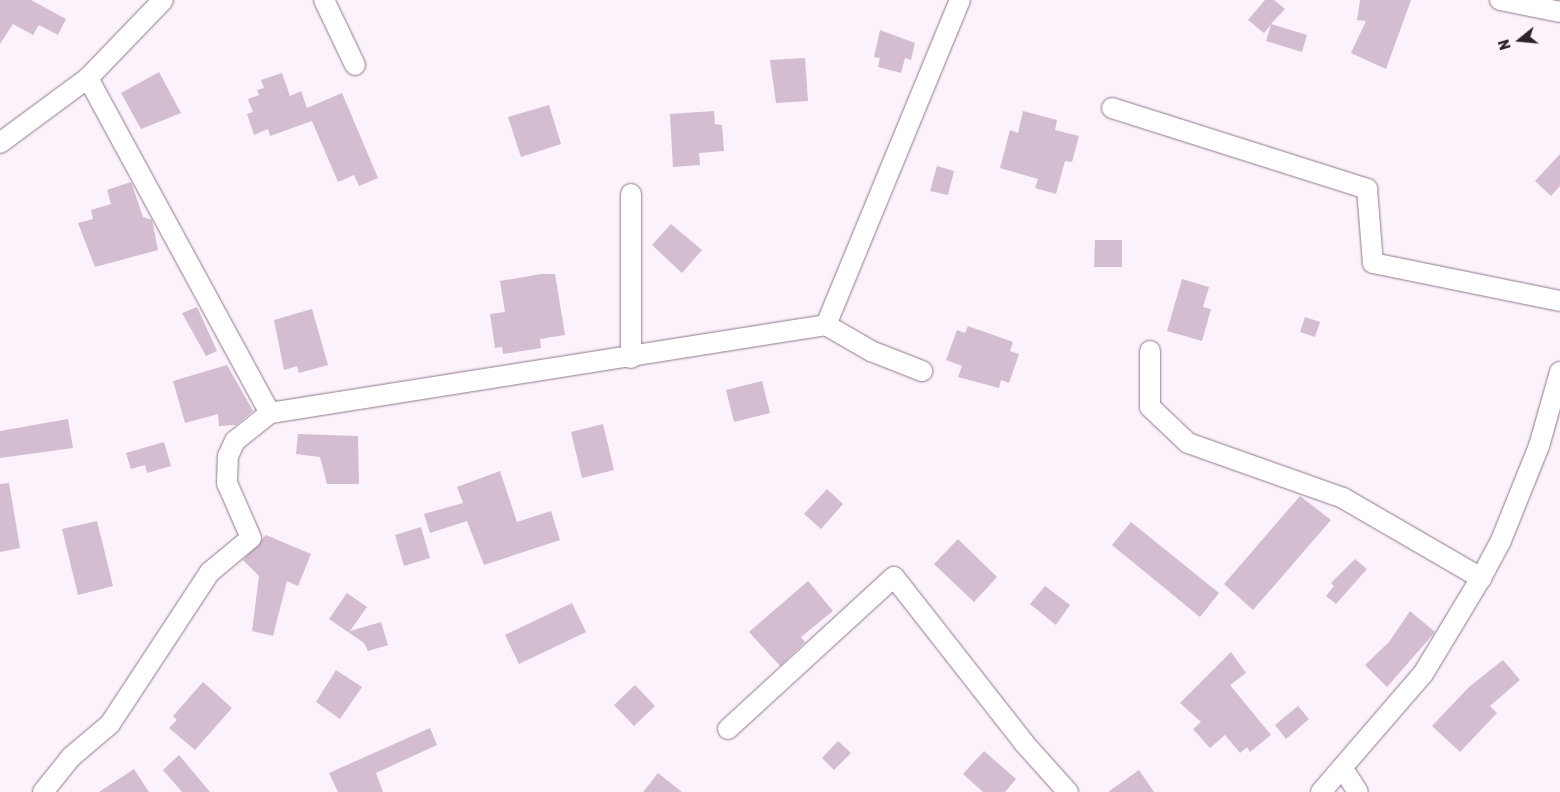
<!DOCTYPE html>
<style>
body{margin:0}
#map{position:relative;width:1560px;height:792px;overflow:hidden;background:#fcf2fb;font-family:Rubik,sans-serif}
div>[style]{position:absolute}
[style*='--x']{left:calc(var(--x)*1px);top:calc(var(--y)*1px);width:calc(var(--w)*1px);rotate:calc(var(--a)*1deg)}
.building>*{inset:0;background:#d4bcd1}
.roads{filter:drop-shadow(0 0 1px #8e778b) drop-shadow(0 0 1px #8e778b)}
.minor>*{height:20px;margin:-10px;padding:0 10px;transform-origin:10px;border-radius:10px;background:#fff}
span{translate:-50% -50%;white-space:nowrap;text-align:center;line-height:1.15;-webkit-text-stroke:4px #fcf2fb;paint-order:stroke}
.north{position:absolute;left:1495px;top:15px;width:50px;height:50px;-webkit-text-stroke:4px #fcf2fb;paint-order:stroke;rotate:253deg;font-size:14px;font-weight:700;line-height:20px;text-align:center;color:#2b222a}
.north::after{content:'';display:block;margin:auto;width:18px;height:22px;background:#2b222a;clip-path:polygon(50% 0,100% 100%,50% 72%,0 100%)}
</style>
<div id="map">
<div class="building">
<i style="clip-path:polygon(0 0,31px 0,66px 19px,58px 35px,39px 25px,33px 35px,13px 24px,0 44px)"></i>
<i style="clip-path:polygon(1265px 0,1274px 0,1285px 9px,1271px 24px,1307px 35px,1302px 52px,1266px 41px,1271px 25px,1264px 33px,1248px 20px)"></i>
<i style="clip-path:polygon(1360px 0,1411px 0,1386px 69px,1351px 53px,1366px 21px,1357px 20px)"></i>
<i style="clip-path:polygon(880px 30px,915px 43px,911px 60px,905px 58px,901px 73px,878px 67px,880px 58px,874px 57px)"></i>
<i style="clip-path:polygon(805px 58px,808px 101px,776px 103px,770px 60px)"></i>
<i style="clip-path:polygon(159px 72px,181px 113px,141px 129px,121px 93px)"></i>
<i style="clip-path:polygon(282px 73px,290px 96px,301px 91px,307px 108px,342px 93px,378px 178px,359px 186px,354px 175px,338px 182px,312px 121px,270px 136px,268px 129px,254px 135px,247px 114px,253px 112px,248px 99px,259px 95px,257px 90px,264px 88px,261px 80px)"></i>
<i style="clip-path:polygon(549px 105px,561px 144px,521px 157px,508px 117px)"></i>
<i style="clip-path:polygon(714px 111px,715px 124px,722px 125px,724px 151px,699px 153px,700px 165px,673px 167px,670px 114px)"></i>
<i style="clip-path:polygon(1023px 111px,1057px 120px,1055px 130px,1079px 136px,1072px 162px,1065px 161px,1056px 194px,1035px 188px,1038px 179px,1000px 168px,1010px 130px,1018px 133px)"></i>
<i style="clip-path:polygon(1560px 154px,1560px 186px,1551px 196px,1535px 181px)"></i>
<i style="clip-path:polygon(937px 166px,954px 171px,948px 195px,930px 191px)"></i>
<i style="clip-path:polygon(131px 182px,143px 217px,152px 220px,158px 250px,95px 267px,78px 223px,93px 219px,91px 210px,111px 204px,107px 190px)"></i>
<i style="clip-path:polygon(671px 224px,702px 250px,682px 273px,652px 245px)"></i>
<i style="clip-path:polygon(1095px 240px,1122px 240px,1122px 267px,1094px 267px)"></i>
<i style="clip-path:polygon(541px 274px,555px 274px,565px 335px,540px 339px,541px 348px,503px 354px,502px 347px,495px 348px,490px 314px,505px 312px,500px 281px)"></i>
<i style="clip-path:polygon(1182px 279px,1209px 287px,1203px 307px,1211px 309px,1202px 341px,1167px 331px)"></i>
<i style="clip-path:polygon(197px 307px,217px 351px,206px 356px,182px 313px)"></i>
<i style="clip-path:polygon(312px 309px,328px 365px,299px 373px,297px 366px,284px 370px,274px 320px)"></i>
<i style="clip-path:polygon(1305px 317px,1320px 322px,1315px 337px,1300px 332px)"></i>
<i style="clip-path:polygon(968px 326px,1013px 342px,1010px 351px,1019px 354px,1009px 383px,1001px 380px,999px 388px,958px 377px,962px 366px,946px 360px,957px 330px,965px 333px)"></i>
<i style="clip-path:polygon(227px 365px,253px 411px,236px 425px,219px 426px,218px 414px,185px 423px,173px 381px)"></i>
<i style="clip-path:polygon(762px 381px,770px 413px,734px 422px,726px 390px)"></i>
<i style="clip-path:polygon(68px 419px,73px 448px,0 458px,0 431px)"></i>
<i style="clip-path:polygon(603px 424px,614px 470px,582px 478px,571px 432px)"></i>
<i style="clip-path:polygon(298px 434px,358px 436px,359px 484px,327px 484px,320px 457px,296px 454px)"></i>
<i style="clip-path:polygon(164px 442px,171px 466px,147px 473px,145px 465px,131px 469px,126px 453px)"></i>
<i style="clip-path:polygon(500px 471px,517px 522px,551px 511px,560px 540px,484px 565px,467px 521px,430px 533px,424px 514px,463px 503px,457px 487px)"></i>
<i style="clip-path:polygon(9px 483px,20px 548px,0 552px,0 484px)"></i>
<i style="clip-path:polygon(827px 489px,843px 504px,821px 529px,804px 514px)"></i>
<i style="clip-path:polygon(1300px 496px,1331px 520px,1253px 610px,1224px 584px)"></i>
<i style="clip-path:polygon(97px 521px,113px 586px,78px 595px,62px 529px)"></i>
<i style="clip-path:polygon(1131px 522px,1219px 593px,1200px 617px,1112px 545px)"></i>
<i style="clip-path:polygon(421px 527px,430px 558px,404px 566px,395px 535px)"></i>
<i style="clip-path:polygon(266px 535px,311px 554px,298px 586px,287px 581px,273px 636px,252px 631px,259px 576px,243px 560px)"></i>
<i style="clip-path:polygon(958px 539px,997px 577px,974px 602px,934px 564px)"></i>
<i style="clip-path:polygon(1355px 559px,1367px 569px,1336px 604px,1326px 596px,1334px 586px,1331px 583px)"></i>
<i style="clip-path:polygon(808px 581px,833px 611px,801px 637px,805px 642px,780px 666px,749px 632px)"></i>
<i style="clip-path:polygon(1045px 586px,1070px 605px,1056px 625px,1030px 604px)"></i>
<i style="clip-path:polygon(347px 593px,367px 607px,350px 631px,381px 622px,388px 645px,368px 651px,364px 643px,329px 619px)"></i>
<i style="clip-path:polygon(572px 603px,586px 632px,519px 664px,505px 635px)"></i>
<i style="clip-path:polygon(1410px 611px,1435px 632px,1387px 687px,1365px 665px,1389px 642px)"></i>
<i style="clip-path:polygon(1231px 652px,1246px 673px,1230px 685px,1271px 735px,1250px 752px,1247px 747px,1240px 753px,1225px 735px,1210px 748px,1193px 729px,1201px 722px,1180px 703px)"></i>
<i style="clip-path:polygon(1503px 660px,1520px 680px,1490px 706px,1497px 713px,1460px 752px,1432px 726px,1469px 687px)"></i>
<i style="clip-path:polygon(336px 670px,362px 687px,340px 719px,316px 702px)"></i>
<i style="clip-path:polygon(203px 682px,232px 708px,195px 750px,169px 728px,177px 720px,173px 716px)"></i>
<i style="clip-path:polygon(635px 685px,655px 706px,634px 726px,614px 705px)"></i>
<i style="clip-path:polygon(1298px 706px,1309px 719px,1286px 739px,1275px 725px)"></i>
<i style="clip-path:polygon(430px 728px,437px 745px,376px 773px,383px 792px,338px 792px,329px 773px)"></i>
<i style="clip-path:polygon(838px 741px,851px 753px,834px 770px,822px 758px)"></i>
<i style="clip-path:polygon(984px 751px,1016px 779px,1005px 792px,983px 792px,963px 774px)"></i>
<i style="clip-path:polygon(179px 755px,210px 792px,182px 792px,163px 770px)"></i>
<i style="clip-path:polygon(134px 769px,149px 792px,99px 792px)"></i>
<i style="clip-path:polygon(1139px 770px,1154px 792px,1108px 792px)"></i>
<i style="clip-path:polygon(658px 773px,682px 792px,643px 792px)"></i>
</div>
<div class="roads">
<div class="minor">
<i style="--x:324;--y:0;--w:72;--a:64.5"></i>
<i style="--x:1500;--y:0;--w:61;--a:11.3"></i>
<i style="--x:88;--y:78;--w:381;--a:61.5"></i>
<i style="--x:1112;--y:108;--w:268;--a:17.6"></i>
<i style="--x:1367;--y:189;--w:74;--a:85.4"></i>
<i style="--x:1373;--y:263;--w:191;--a:11.5"></i>
<i style="--x:0;--y:143;--w:109;--a:-36.5"></i>
<i style="--x:88;--y:78;--w:108;--a:-46.1"></i>
<i style="--x:631;--y:194;--w:164;--a:90"></i>
<i style="--x:826;--y:325;--w:352;--a:-67.6"></i>
<i style="--x:1150;--y:351;--w:56;--a:90"></i>
<i style="--x:1150;--y:407;--w:52;--a:43.5"></i>
<i style="--x:1188;--y:443;--w:164;--a:19.5"></i>
<i style="--x:1343;--y:498;--w:160;--a:30.1"></i>
<i style="--x:728;--y:729;--w:225;--a:-42.5"></i>
<i style="--x:894;--y:577;--w:211;--a:51.9"></i>
<i style="--x:1024;--y:743;--w:66;--a:48.1"></i>
<i style="--x:1343;--y:769;--w:27;--a:57"></i>
<i style="--x:43;--y:792;--w:45;--a:-51.3"></i>
<i style="--x:71;--y:757;--w:51;--a:-40.2"></i>
<i style="--x:110;--y:724;--w:182;--a:-56.7"></i>
<i style="--x:210;--y:572;--w:53;--a:-39.7"></i>
<i style="--x:251;--y:538;--w:60;--a:-113.6"></i>
<i style="--x:227;--y:483;--w:27;--a:-88"></i>
<i style="--x:228;--y:456;--w:17;--a:-65"></i>
<i style="--x:235;--y:441;--w:45;--a:-38.7"></i>
<i style="--x:270;--y:413;--w:563;--a:-8.99"></i>
<i style="--x:826;--y:325;--w:52;--a:30"></i>
<i style="--x:871;--y:351;--w:55;--a:21.4"></i>
<i style="--x:1321;--y:792;--w:156;--a:-49.2"></i>
<i style="--x:1423;--y:674;--w:112;--a:-58.9"></i>
<i style="--x:1481;--y:578;--w:40;--a:-62"></i>
<i style="--x:1500;--y:543;--w:105;--a:-68.1"></i>
<i style="--x:1539;--y:446;--w:77;--a:-74.2"></i>
</div>
</div>
<div class="north">N</div>
</div>
